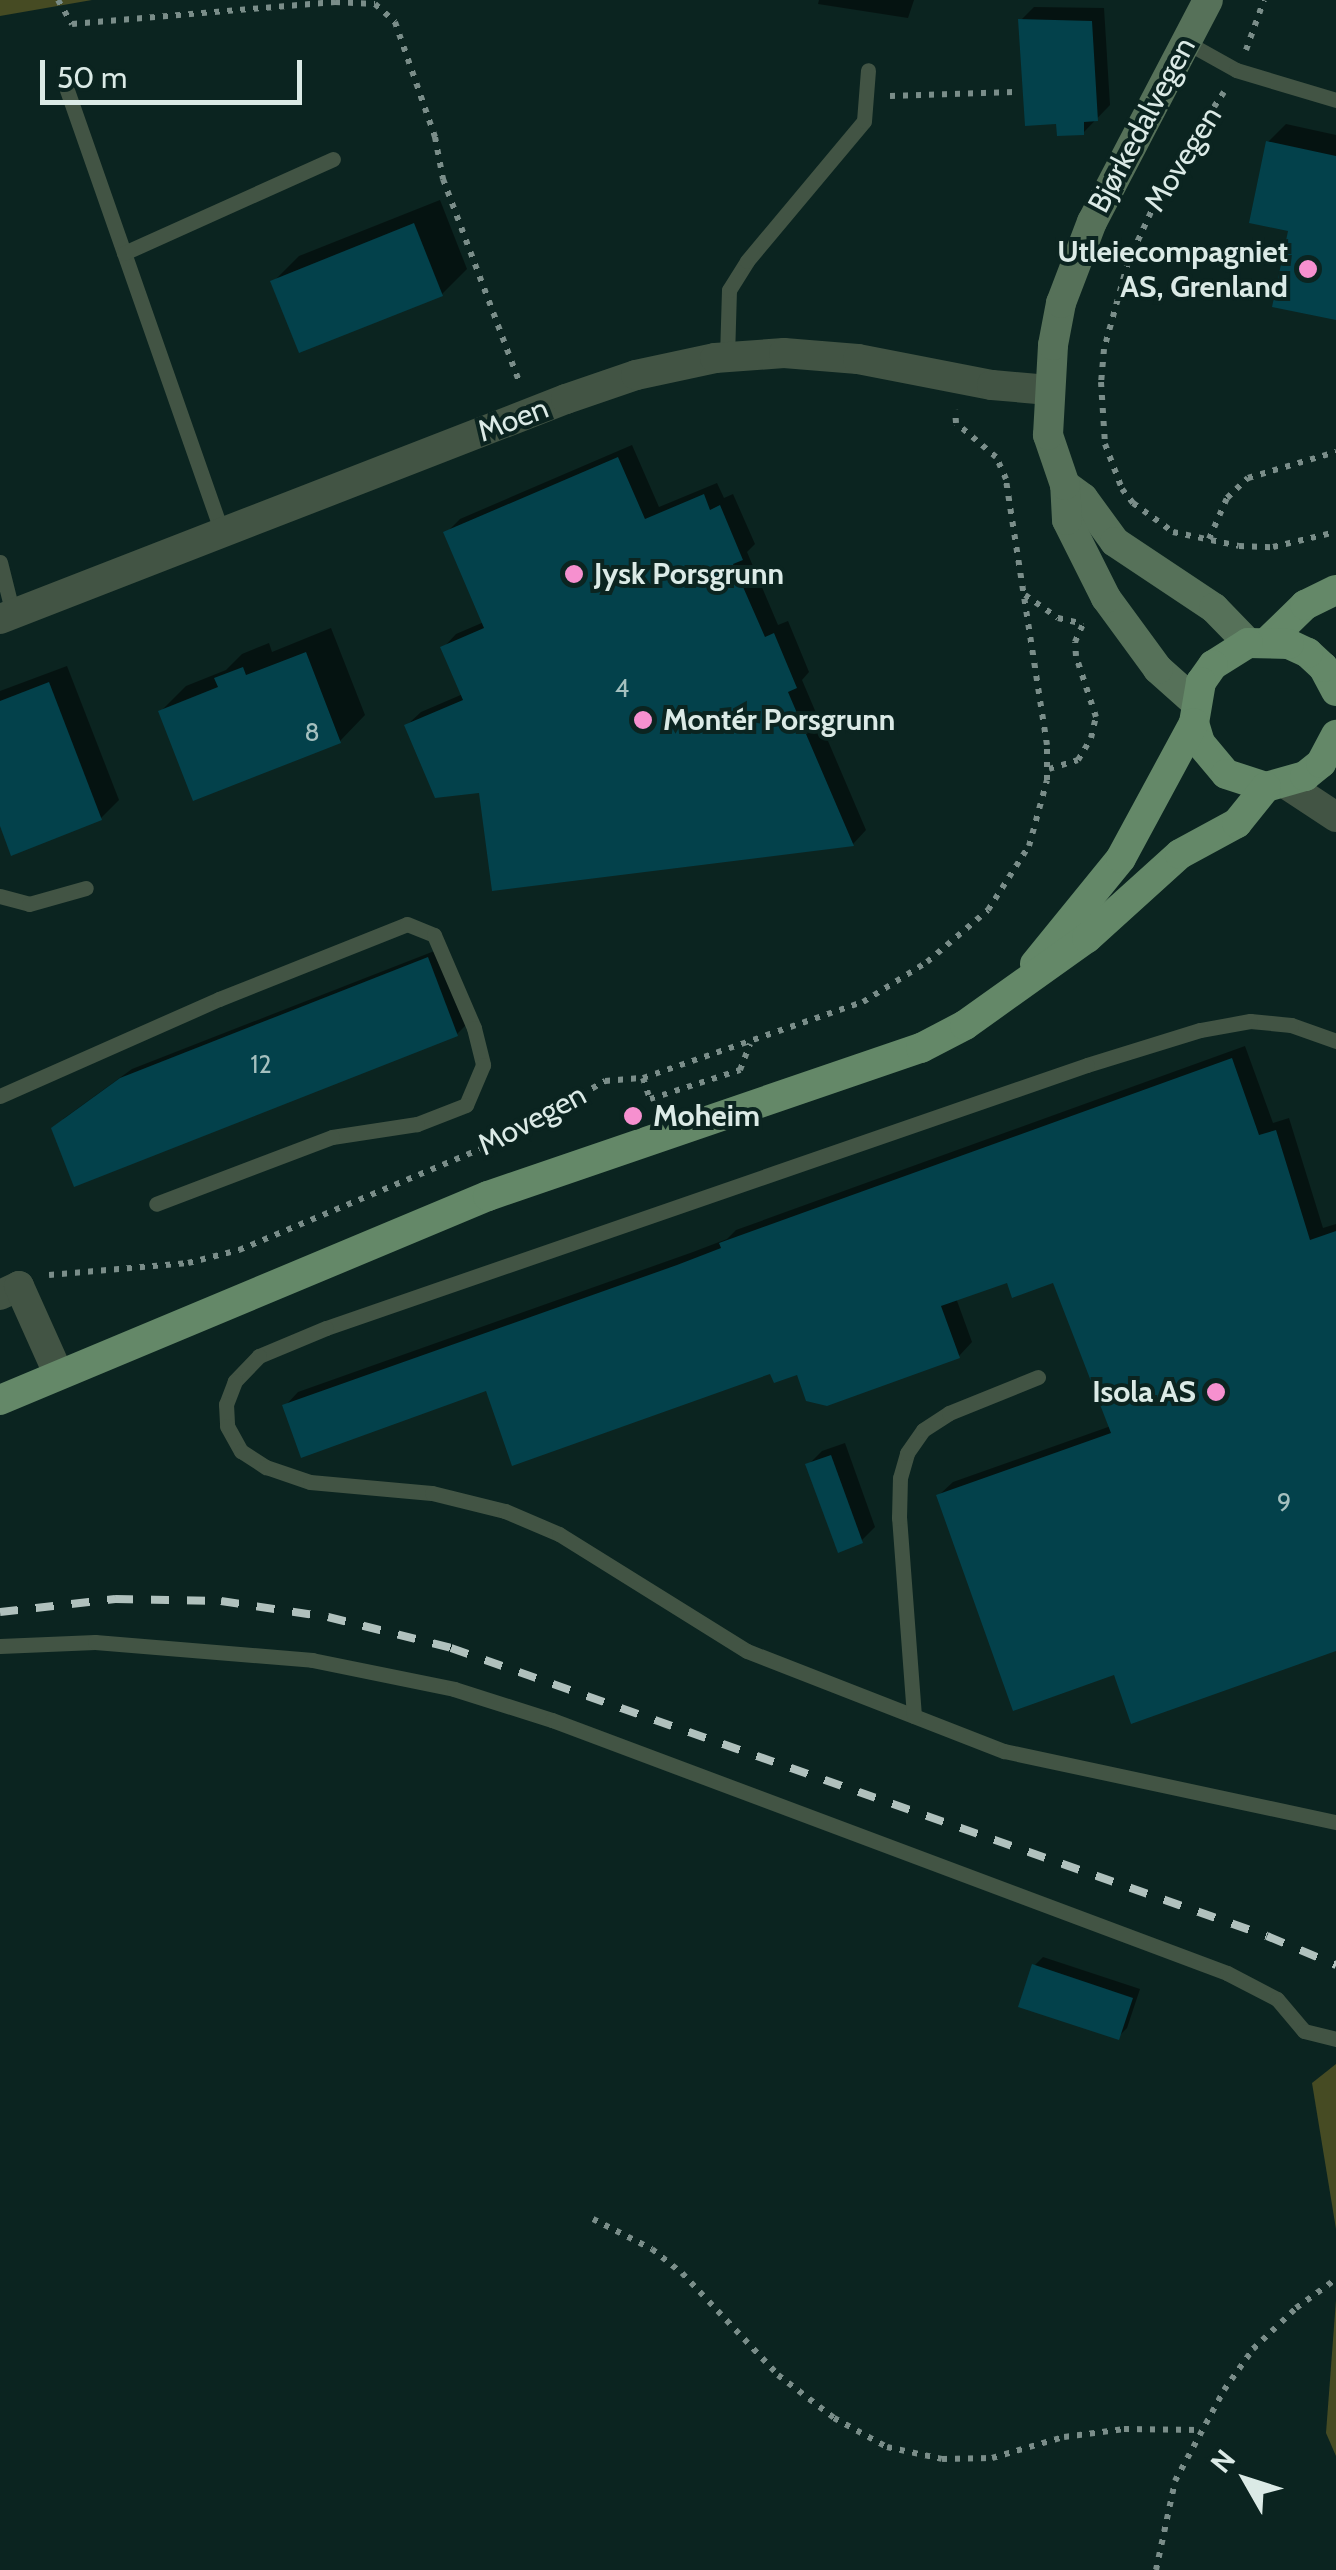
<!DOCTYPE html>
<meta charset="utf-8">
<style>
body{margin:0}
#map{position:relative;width:1336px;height:2570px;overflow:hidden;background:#0b2420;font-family:Cabin,sans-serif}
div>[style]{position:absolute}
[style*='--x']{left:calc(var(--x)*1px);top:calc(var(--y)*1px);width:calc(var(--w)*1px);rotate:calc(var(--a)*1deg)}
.green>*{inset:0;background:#464b23}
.shadow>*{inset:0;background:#0007}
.building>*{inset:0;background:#03414b}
.path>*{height:6px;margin-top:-3px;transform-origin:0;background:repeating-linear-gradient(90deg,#7a8d89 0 5px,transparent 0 13px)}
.lane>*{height:15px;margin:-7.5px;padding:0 7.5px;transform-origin:7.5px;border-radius:7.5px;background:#425444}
.street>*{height:30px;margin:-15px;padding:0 15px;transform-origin:15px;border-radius:15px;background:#425444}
.secondary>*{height:30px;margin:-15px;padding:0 15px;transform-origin:15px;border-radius:15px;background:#567159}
.primary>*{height:30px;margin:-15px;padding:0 15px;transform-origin:15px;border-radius:15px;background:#648868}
.rail>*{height:8px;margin-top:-4px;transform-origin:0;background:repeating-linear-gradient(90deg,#b0c1bd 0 18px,transparent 0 36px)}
.dots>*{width:28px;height:28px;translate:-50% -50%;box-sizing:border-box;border:5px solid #0b2420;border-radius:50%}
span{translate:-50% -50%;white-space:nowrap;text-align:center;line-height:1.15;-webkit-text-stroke:8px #0b2420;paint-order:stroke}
.number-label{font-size:25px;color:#a5c0bf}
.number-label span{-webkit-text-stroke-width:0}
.street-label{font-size:30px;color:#dbeae6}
.poi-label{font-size:30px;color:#dbeae6;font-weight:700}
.right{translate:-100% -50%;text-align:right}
.left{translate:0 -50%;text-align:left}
.north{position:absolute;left:1196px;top:2430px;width:100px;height:100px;-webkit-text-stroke:8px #0b2420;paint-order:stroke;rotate:309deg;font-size:28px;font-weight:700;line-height:40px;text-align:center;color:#dbeae6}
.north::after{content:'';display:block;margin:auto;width:35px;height:45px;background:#dbeae6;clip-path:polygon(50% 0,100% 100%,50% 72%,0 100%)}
.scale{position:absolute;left:40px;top:60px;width:262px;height:45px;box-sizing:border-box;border:5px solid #dbeae6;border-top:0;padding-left:12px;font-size:30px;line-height:35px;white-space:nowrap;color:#dbeae6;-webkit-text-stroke:8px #0b2420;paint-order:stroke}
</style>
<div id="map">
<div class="green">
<i style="clip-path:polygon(0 0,92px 0,0 16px)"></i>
<i style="clip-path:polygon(1336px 2064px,1336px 2229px,1312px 2083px)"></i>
<i style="clip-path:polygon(1336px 2300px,1336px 2456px,1326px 2433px)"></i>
</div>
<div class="shadow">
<i style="clip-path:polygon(819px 0,914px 0,908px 18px,818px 4px)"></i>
<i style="clip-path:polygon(1034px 7px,1104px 8px,1110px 105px,1083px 133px,1021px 20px)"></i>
<i style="clip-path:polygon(1286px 124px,1336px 135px,1336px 318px,1291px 229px,1268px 142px)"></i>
<i style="clip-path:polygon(440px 200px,467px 269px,442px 294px,273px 282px,299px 256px)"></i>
<i style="clip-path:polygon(632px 445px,659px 507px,717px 483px,724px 498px,733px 494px,755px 544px,747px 552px,778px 625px,788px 621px,809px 672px,802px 680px,866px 830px,853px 844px,482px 790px,407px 725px,421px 712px,463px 694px,443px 648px,456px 634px,484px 622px,446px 533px,460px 519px)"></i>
<i style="clip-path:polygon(331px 628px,365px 715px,340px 741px,161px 711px,186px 686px,226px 670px,242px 654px,269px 643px,272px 652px)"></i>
<i style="clip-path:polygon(67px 666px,119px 800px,101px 818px,0 820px,0 691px)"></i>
<i style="clip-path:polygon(437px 950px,466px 1025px,457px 1034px,63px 1119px,132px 1069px)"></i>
<i style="clip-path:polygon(1245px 1046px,1273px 1123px,1289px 1118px,1323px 1228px,1336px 1224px,1336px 1649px,1115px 1672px,939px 1495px,953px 1482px,1111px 1426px,1054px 1280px,1008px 1279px,956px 1298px,972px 1342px,959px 1356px,798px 1372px,487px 1388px,285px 1406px,298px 1392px,693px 1252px,727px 1239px,736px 1230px)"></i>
<i style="clip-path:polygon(845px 1443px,875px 1527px,861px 1541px,808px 1465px,822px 1451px)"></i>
<i style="clip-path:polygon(1043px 1957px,1140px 1989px,1127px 2028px,1118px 2037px,1034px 1966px)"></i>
</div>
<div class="building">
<i style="clip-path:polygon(1018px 19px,1092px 21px,1098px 121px,1084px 122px,1084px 135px,1057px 136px,1056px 124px,1025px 126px)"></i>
<i style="clip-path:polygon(1266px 141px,1336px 156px,1336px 320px,1272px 307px,1288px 231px,1249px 223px)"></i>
<i style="clip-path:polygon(414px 223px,443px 296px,299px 353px,270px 281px)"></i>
<i style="clip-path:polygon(618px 457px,645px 519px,704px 494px,710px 510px,720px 505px,743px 560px,733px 564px,765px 637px,774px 633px,797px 688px,788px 692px,854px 846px,492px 891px,479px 793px,435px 798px,404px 725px,463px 700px,440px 647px,484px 628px,443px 532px)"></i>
<i style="clip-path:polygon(306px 652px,341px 743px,193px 801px,158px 711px,218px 687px,214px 678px,243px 667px,246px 675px)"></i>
<i style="clip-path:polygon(49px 682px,102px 820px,11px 856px,0 826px,0 701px)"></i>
<i style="clip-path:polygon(428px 957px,458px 1036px,74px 1187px,51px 1128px,120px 1078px)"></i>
<i style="clip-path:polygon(1232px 1058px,1259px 1135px,1276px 1130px,1310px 1240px,1336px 1231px,1336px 1651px,1131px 1724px,1114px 1675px,1013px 1711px,936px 1495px,1111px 1433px,1053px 1283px,1012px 1298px,1007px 1283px,941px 1306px,960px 1358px,827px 1406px,806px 1401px,797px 1375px,774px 1383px,770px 1374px,512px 1466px,486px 1391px,301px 1458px,282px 1405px,677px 1265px,721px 1248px,719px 1243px)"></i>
<i style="clip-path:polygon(831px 1455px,863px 1543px,838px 1553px,805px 1464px)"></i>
<i style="clip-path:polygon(1032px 1964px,1133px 1998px,1119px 2040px,1018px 2007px)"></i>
</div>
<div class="path">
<i style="--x:58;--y:0;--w:28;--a:60"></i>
<i style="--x:72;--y:24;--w:264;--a:-4.8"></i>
<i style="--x:335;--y:2;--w:40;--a:2.9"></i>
<i style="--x:375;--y:4;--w:27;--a:42"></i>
<i style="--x:395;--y:22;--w:122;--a:70.8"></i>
<i style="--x:435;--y:137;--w:43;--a:79.2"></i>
<i style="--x:443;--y:179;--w:219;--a:69.4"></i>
<i style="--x:1246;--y:50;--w:53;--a:-70.2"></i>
<i style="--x:1224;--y:92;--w:102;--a:123.8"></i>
<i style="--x:1167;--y:177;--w:94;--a:114.6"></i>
<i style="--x:1128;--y:262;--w:90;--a:105.4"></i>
<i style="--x:1104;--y:349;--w:33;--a:95"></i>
<i style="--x:1101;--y:382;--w:62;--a:86.3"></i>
<i style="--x:1105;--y:444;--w:48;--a:69.3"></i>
<i style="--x:1122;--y:489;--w:18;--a:52"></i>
<i style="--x:1133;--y:503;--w:49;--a:35.9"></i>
<i style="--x:1173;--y:532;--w:67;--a:12"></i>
<i style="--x:1239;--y:546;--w:34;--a:2"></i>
<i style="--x:1273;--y:547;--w:65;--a:-13.4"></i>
<i style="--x:890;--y:96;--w:124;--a:-1.8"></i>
<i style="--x:1209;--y:539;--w:45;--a:-66.3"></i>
<i style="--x:1227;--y:498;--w:29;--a:-44"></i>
<i style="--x:1248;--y:478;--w:92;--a:-16.5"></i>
<i style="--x:1025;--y:595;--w:40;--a:34.9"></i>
<i style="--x:1058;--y:618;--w:26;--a:13"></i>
<i style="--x:1049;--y:769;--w:30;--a:-17"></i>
<i style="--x:1078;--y:760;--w:26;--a:-59"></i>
<i style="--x:1091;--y:738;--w:22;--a:-77"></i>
<i style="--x:1096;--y:717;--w:64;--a:-108.2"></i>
<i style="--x:1076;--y:656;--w:14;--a:-94"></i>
<i style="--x:1075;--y:642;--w:22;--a:-66"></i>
<i style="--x:643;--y:1078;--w:22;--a:72"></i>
<i style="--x:650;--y:1099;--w:95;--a:-17.9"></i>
<i style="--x:740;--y:1070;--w:28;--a:-69"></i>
<i style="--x:49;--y:1275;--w:140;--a:-4.9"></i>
<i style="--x:188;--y:1263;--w:53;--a:-14.3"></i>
<i style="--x:239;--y:1250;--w:285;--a:-22.7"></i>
<i style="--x:502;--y:1140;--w:119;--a:-29.8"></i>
<i style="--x:605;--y:1081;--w:38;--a:-5"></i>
<i style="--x:643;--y:1078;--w:233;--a:-19.1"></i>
<i style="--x:863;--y:1002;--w:75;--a:-32"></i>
<i style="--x:927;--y:962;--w:80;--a:-40.4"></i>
<i style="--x:988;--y:910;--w:76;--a:-57.4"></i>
<i style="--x:1029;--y:846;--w:68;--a:-74.7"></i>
<i style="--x:1047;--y:780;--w:35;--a:-90"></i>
<i style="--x:1047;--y:745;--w:269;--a:-98.8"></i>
<i style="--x:1006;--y:479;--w:24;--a:-114"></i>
<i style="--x:996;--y:457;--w:52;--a:-139.6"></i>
<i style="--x:956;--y:423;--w:13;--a:-94"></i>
<i style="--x:593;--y:2219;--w:66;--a:27"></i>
<i style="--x:652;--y:2249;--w:38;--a:39"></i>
<i style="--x:682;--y:2273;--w:140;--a:46.7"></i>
<i style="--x:778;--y:2375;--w:71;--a:37.5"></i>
<i style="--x:834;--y:2418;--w:60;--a:28.7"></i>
<i style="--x:887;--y:2447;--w:56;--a:12.3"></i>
<i style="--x:942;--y:2459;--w:50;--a:-1.1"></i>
<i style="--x:992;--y:2458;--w:75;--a:-16.3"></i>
<i style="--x:1064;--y:2437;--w:61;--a:-7.6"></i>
<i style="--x:1124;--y:2429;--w:76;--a:0.8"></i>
<i style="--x:1156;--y:2570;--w:91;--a:-77.9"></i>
<i style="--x:1175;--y:2481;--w:103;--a:-61.7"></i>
<i style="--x:1224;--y:2390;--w:50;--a:-54.7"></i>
<i style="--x:1253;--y:2349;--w:59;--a:-43.6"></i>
<i style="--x:1296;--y:2308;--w:49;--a:-35.9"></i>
</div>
<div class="lane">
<i style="--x:1186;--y:42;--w:57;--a:29.2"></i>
<i style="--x:1236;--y:70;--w:104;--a:16.7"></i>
<i style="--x:67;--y:90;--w:469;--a:70.7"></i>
<i style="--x:124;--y:253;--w:229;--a:-24.2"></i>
<i style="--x:727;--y:357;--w:67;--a:-88.3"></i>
<i style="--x:729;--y:290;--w:34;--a:-58"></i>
<i style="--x:747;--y:261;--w:182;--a:-50.1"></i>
<i style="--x:864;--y:121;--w:51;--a:-85.5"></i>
<i style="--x:0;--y:562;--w:54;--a:76"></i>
<i style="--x:0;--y:896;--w:30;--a:15"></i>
<i style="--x:29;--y:904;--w:59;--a:-15.7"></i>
<i style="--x:1336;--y:1041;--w:48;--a:-160.4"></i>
<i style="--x:1291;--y:1025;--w:41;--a:-174.4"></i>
<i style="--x:1250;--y:1021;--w:51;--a:169.8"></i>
<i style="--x:1200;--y:1030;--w:118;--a:162.8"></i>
<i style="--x:1087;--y:1065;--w:805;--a:160.93"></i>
<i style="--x:326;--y:1328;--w:73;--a:157.3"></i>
<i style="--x:259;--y:1356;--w:35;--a:134"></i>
<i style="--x:235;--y:1381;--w:25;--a:111"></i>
<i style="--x:226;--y:1404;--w:22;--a:87"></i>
<i style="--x:227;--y:1426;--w:29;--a:61"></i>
<i style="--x:241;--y:1451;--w:30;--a:33"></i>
<i style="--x:266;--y:1467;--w:46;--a:18.8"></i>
<i style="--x:310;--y:1482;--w:122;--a:5.2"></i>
<i style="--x:432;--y:1493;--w:75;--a:13.9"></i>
<i style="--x:505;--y:1511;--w:59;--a:23.1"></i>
<i style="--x:559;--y:1534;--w:221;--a:31.9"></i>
<i style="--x:747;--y:1651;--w:276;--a:21.3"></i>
<i style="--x:1004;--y:1751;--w:340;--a:12.1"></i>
<i style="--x:0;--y:1096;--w:240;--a:-23.9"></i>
<i style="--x:219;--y:999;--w:202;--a:-21.7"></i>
<i style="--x:407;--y:924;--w:29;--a:22"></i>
<i style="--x:434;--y:935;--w:101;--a:66.7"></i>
<i style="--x:474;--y:1028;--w:38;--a:76"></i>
<i style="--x:483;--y:1065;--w:43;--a:113"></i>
<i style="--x:466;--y:1105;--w:53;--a:158.8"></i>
<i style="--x:417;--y:1124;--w:86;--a:171.3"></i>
<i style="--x:332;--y:1137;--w:188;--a:159.2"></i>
<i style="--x:0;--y:1646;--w:95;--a:-2.4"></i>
<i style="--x:95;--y:1642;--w:218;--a:4.7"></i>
<i style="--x:312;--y:1660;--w:145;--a:11.5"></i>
<i style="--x:454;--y:1689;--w:103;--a:17.6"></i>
<i style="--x:552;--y:1720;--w:721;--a:20.55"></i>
<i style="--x:1227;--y:1973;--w:56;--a:27.5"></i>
<i style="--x:1277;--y:1999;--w:42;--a:49.8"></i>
<i style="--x:1304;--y:2031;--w:33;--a:14"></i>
<i style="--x:914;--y:1716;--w:199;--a:-94.3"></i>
<i style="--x:899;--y:1518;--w:40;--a:-88.6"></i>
<i style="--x:900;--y:1478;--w:26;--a:-74"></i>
<i style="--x:907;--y:1453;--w:28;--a:-55"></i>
<i style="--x:923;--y:1430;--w:31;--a:-33"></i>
<i style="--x:949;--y:1413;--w:96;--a:-22"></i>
</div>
<div class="street">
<i style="--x:0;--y:619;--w:607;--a:-21.24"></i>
<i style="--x:566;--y:399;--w:74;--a:-18.9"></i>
<i style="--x:636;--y:375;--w:81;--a:-12.1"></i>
<i style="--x:715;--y:358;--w:69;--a:-4.1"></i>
<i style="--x:784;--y:353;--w:74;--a:4.6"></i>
<i style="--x:858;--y:359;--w:136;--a:11"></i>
<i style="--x:992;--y:385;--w:57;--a:5"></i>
<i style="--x:1286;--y:784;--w:60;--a:33.4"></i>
<i style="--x:0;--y:1295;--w:21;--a:-25"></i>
<i style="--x:19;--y:1286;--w:95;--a:65.9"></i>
</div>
<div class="secondary">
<i style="--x:1065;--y:485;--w:22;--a:36"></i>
<i style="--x:1083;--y:498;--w:54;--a:54"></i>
<i style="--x:1115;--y:542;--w:119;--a:33.7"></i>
<i style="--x:1214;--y:608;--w:49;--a:45.8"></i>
<i style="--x:1195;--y:702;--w:50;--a:-138.3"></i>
<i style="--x:1158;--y:669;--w:88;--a:-126.2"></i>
<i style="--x:1106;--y:598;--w:87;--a:-116.6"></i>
<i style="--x:1067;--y:520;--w:35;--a:-93"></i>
<i style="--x:1065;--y:485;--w:53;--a:-108.8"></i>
<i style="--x:1048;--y:435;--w:90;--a:-86.8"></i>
<i style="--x:1053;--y:345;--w:43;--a:-79.2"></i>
<i style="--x:1061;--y:303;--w:87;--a:-69.1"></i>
<i style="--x:1092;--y:222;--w:250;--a:-62.4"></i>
</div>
<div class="primary">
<i style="--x:1268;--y:641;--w:52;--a:-44.2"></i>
<i style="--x:1305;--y:605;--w:34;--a:-26"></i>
<i style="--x:1336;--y:691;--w:27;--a:-118"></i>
<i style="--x:1323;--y:667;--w:21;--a:-137"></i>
<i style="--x:1308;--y:653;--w:21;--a:-155"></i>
<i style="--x:1289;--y:644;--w:41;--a:-178.6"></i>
<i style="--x:1248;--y:643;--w:41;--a:147.8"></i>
<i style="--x:1213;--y:665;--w:21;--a:125"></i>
<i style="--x:1201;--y:682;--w:42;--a:99.7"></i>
<i style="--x:1194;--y:723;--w:21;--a:73"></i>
<i style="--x:1200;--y:743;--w:40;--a:50"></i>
<i style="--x:1226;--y:774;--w:42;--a:18"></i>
<i style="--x:1266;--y:787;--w:41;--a:-15.8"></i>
<i style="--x:1305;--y:776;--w:21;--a:-39"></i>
<i style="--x:1321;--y:763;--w:32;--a:-62"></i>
<i style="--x:1035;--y:964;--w:136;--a:-50.9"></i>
<i style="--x:1121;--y:858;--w:153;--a:-61.6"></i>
<i style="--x:0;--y:1400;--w:529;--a:-22.69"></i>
<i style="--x:488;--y:1196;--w:458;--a:-18.9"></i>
<i style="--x:921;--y:1048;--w:50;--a:-27.6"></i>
<i style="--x:965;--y:1025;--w:150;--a:-35.5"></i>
<i style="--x:1087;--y:938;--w:125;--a:-42.1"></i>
<i style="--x:1180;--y:854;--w:65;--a:-28.5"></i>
<i style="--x:1237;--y:823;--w:46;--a:-51.1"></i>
</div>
<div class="rail">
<i style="--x:0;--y:1612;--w:116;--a:-6.4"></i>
<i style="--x:115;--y:1599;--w:106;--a:1.1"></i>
<i style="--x:221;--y:1601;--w:108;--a:8.5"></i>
<i style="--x:328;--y:1617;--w:127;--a:14.1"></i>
<i style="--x:451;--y:1648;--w:865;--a:19.44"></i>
<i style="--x:1267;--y:1936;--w:75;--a:22.8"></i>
</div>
<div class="dots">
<i style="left:1308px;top:269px;background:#f690cf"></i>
<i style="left:574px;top:574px;background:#f690cf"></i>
<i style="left:643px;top:720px;background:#f690cf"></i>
<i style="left:633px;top:1116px;background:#f690cf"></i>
<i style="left:1216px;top:1392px;background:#f690cf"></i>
</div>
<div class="number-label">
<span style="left:622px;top:688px">4</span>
<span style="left:312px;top:732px">8</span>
<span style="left:261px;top:1064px">12</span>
<span style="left:1284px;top:1502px">9</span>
</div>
<div class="street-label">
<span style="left:1142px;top:125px;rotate:-62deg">Bjørkedalvegen</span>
<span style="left:1183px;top:159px;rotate:-58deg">Movegen</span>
<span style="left:513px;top:420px;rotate:-21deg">Moen</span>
<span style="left:532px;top:1120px;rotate:-28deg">Movegen</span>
</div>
<div class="poi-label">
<span class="right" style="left:1288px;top:269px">Utleiecompagniet<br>AS, Grenland</span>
<span class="left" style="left:594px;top:574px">Jysk Porsgrunn</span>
<span class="left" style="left:663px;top:720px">Montér Porsgrunn</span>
<span class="left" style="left:653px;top:1116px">Moheim</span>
<span class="right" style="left:1196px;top:1392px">Isola AS</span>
</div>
<div class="north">N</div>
<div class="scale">50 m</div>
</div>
